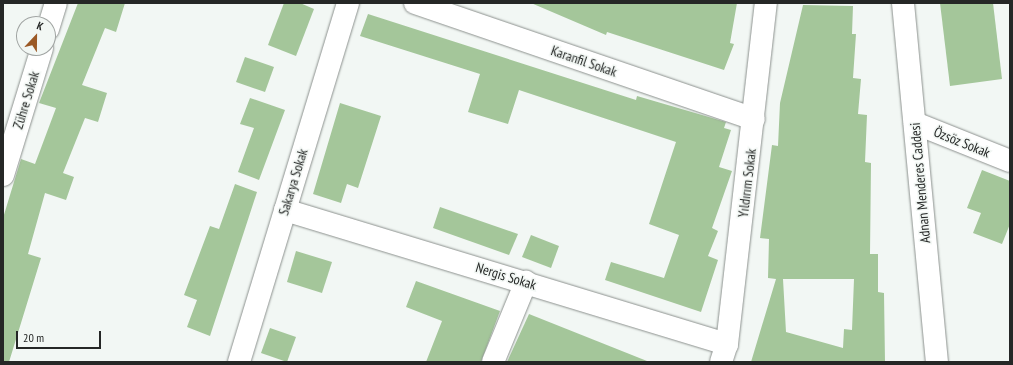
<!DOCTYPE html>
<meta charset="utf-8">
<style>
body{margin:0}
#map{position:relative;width:1013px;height:365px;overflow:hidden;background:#f2f7f4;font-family:"PT Sans Narrow",sans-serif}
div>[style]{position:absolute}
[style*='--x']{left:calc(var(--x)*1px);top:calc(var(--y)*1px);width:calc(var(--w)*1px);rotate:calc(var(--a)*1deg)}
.building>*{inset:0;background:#a4c69a}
.roads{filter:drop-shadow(0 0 1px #8c918e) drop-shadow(0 0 1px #8c918e)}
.minor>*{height:22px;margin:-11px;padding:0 11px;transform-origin:11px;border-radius:11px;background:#fff}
.tertiary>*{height:22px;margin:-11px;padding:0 11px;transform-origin:11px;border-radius:11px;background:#fff}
span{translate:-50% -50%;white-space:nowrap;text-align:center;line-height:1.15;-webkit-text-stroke:3px #f2f7f4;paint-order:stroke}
.street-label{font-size:14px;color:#252726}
.frame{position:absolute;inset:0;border:4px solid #252726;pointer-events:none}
.north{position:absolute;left:16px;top:16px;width:40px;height:40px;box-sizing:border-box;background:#f2f7f4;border:1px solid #a0a4a2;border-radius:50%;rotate:22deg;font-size:11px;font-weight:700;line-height:16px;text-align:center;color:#252726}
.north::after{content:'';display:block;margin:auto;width:14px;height:18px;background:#9b5926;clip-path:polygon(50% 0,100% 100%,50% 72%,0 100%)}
.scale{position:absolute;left:16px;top:331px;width:85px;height:18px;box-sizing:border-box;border:2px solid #252726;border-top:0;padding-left:5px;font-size:12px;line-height:14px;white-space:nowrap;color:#252726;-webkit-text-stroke:3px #f2f7f4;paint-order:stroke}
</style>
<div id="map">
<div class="building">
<i style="clip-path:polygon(78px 3px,125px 3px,116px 32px,105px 28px,82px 85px,107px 93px,98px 122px,85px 118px,63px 173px,74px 177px,66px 200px,45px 193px,28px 254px,41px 258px,9px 362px,3px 362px,3px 218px,21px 159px,35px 164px,56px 108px,39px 103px)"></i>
<i style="clip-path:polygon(284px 3px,300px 3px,314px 9px,296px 56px,268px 45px)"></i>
<i style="clip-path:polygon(531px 3px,737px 3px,730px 43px,734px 44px,724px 70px,607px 32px,606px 35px)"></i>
<i style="clip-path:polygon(940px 3px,993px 3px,1002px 79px,950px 86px)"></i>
<i style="clip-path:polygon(evenodd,803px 5px,853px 6px,852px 34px,856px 34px,853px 78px,861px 79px,858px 114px,867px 115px,865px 162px,871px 163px,870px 254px,878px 254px,878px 292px,884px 293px,885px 362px,751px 362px,776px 279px,768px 278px,769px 239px,760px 238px,772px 145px,778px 146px,780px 103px,803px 5px,783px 279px,854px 279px,852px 330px,844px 329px,843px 348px,786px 332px,783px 279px)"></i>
<i style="clip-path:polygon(368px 14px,636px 100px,637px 96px,726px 122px,724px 128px,731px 130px,719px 167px,732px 171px,712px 228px,718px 231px,708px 256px,718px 260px,701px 312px,605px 280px,611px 262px,664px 278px,679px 235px,649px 224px,676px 142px,519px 90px,508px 124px,468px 112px,480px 74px,360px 36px)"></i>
<i style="clip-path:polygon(245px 57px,274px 67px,265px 92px,236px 82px)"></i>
<i style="clip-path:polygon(250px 98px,285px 110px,259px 180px,238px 172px,254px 128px,240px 124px)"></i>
<i style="clip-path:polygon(340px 103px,381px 116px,358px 188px,347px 184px,341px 203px,313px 194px)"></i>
<i style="clip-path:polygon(982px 170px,1010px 181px,1010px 224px,1002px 244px,973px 233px,981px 213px,967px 208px)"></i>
<i style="clip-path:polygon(235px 184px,257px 192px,210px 336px,187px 327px,197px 300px,184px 295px,210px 226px,219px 229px)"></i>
<i style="clip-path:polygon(440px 207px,518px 234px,509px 255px,433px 228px)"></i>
<i style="clip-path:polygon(531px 235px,559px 246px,551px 268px,522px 257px)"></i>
<i style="clip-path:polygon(296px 251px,332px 262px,322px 293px,287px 282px)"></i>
<i style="clip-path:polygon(416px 281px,500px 311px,481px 362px,426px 362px,442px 321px,406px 307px)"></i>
<i style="clip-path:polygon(529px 314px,647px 361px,647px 362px,507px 362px)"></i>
<i style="clip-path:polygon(270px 328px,296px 337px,287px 362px,261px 353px)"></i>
</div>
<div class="roads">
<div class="minor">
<i style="--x:415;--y:3;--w:358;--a:18.9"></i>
<i style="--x:48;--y:29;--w:27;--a:-73"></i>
<i style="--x:915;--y:123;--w:102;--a:21.8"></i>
<i style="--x:3;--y:175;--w:133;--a:-72.9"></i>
<i style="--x:285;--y:210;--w:462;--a:16.9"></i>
<i style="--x:239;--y:362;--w:375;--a:-73.1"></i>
<i style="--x:493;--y:362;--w:87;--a:-67.6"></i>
<i style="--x:721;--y:362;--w:19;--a:-72"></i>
<i style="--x:727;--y:344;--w:343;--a:-83.5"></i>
</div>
<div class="tertiary">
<i style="--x:903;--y:3;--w:361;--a:84.6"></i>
</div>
</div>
<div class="street-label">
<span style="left:584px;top:61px;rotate:19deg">Karanfil Sokak</span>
<span style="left:26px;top:100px;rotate:-73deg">Zühre Sokak</span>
<span style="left:962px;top:142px;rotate:22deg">Özsöz Sokak</span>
<span style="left:293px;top:182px;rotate:-73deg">Sakarya Sokak</span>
<span style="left:747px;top:183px;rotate:-83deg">Yıldırım Sokak</span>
<span style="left:920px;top:183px;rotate:-95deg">Adnan Menderes Caddesi</span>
<span style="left:506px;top:276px;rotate:17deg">Nergis Sokak</span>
</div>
<div class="frame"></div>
<div class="north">K</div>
<div class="scale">20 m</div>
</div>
